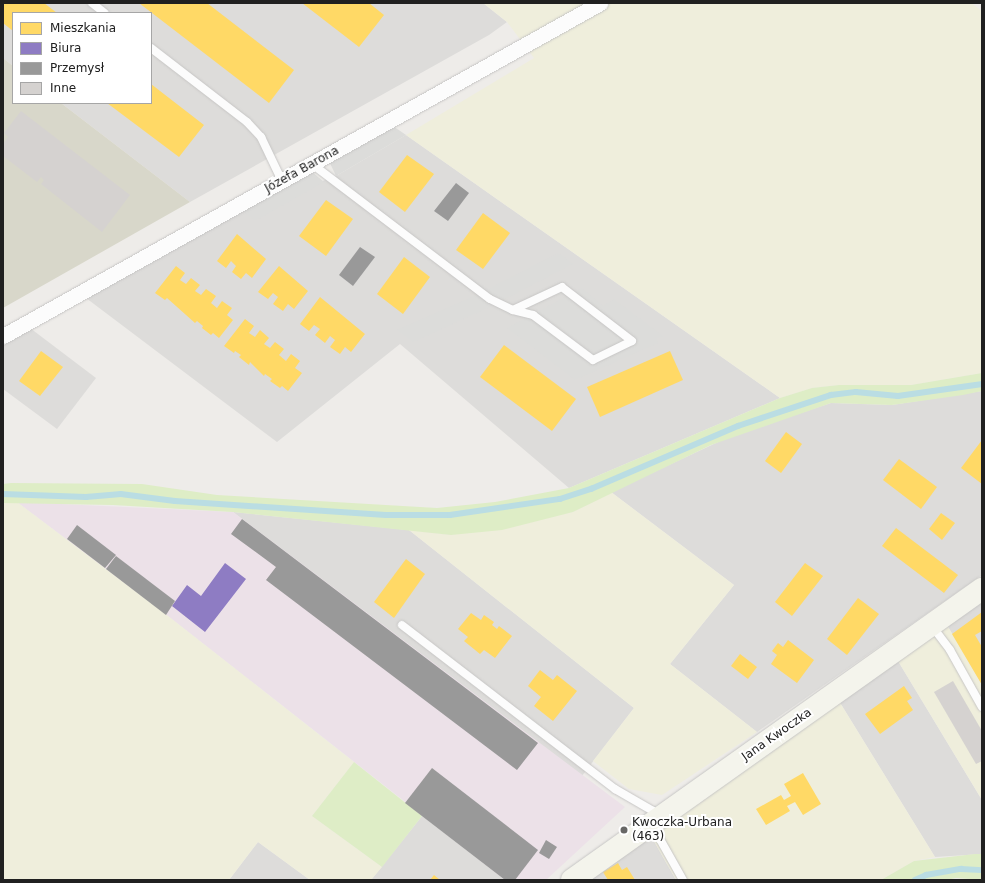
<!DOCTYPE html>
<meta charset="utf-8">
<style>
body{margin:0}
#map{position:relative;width:985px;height:883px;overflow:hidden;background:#eeece9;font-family:"DejaVu Sans",sans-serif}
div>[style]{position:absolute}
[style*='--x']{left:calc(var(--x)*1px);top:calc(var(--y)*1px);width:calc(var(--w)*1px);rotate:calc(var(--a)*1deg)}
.residential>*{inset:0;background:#dddcda}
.industrial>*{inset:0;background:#ece1e8}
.religious>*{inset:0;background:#dcdcda}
.construction>*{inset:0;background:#d8d7ca}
.farmland>*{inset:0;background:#efeedc}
.grass>*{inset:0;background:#deedc6}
.homes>*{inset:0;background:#ffd966}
.offices>*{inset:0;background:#8e7cc3}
.industry>*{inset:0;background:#999}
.stream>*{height:5.5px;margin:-2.75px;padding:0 2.75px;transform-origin:2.75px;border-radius:2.75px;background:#badde3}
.building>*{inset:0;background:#d5d2d0}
.roads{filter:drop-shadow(0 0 1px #c7c6c5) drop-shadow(0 0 1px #c7c6c5)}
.lane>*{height:8px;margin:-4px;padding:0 4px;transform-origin:4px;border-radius:4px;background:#fcfcfc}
.street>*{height:15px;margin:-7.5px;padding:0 7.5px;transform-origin:7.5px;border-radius:7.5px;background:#fcfcfc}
.secondary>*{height:22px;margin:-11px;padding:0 11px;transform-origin:11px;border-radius:11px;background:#f4f4ec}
.dots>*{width:11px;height:11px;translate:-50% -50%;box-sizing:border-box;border:2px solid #fff;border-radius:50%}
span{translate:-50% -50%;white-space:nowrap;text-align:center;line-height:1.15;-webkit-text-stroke:4px #fff;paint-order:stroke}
.street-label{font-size:12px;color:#202020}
.poi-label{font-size:12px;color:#202020}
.left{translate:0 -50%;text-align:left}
.frame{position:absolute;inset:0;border:4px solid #202020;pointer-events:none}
.legend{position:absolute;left:12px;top:12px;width:140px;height:92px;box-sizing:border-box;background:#fff;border:1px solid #a6a6a6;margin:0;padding:5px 7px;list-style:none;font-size:12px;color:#202020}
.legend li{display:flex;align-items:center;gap:8px;height:20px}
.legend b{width:20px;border:1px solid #a6a6a6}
</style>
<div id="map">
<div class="residential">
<i style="clip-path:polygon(3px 3px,483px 3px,507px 22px,489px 35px,190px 202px,61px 103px,151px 103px,151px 13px,13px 13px,13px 66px,3px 58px)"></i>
<i style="clip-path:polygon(406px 135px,780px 398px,569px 488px,400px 344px,277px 442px,86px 298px,242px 211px,336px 176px)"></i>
<i style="clip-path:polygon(30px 328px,96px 378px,57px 429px,3px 389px,3px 344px)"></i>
<i style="clip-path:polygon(982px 391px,982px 575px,757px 732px,670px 664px,734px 585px,611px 492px,731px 436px,831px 403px,892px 405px)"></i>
<i style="clip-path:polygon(233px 512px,409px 530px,634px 708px,582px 776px)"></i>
<i style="clip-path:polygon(982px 589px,982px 685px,947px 625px)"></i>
<i style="clip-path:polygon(898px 661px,982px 800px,982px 854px,935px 857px,839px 701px)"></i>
<i style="clip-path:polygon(422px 816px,505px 880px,371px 880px)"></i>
<i style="clip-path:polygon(651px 836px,676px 880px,587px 880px)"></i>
<i style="clip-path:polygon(258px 842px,310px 880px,229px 880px)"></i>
</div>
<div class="industrial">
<i style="clip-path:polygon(17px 502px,233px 512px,625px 807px,546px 880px,505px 880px,168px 616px)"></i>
</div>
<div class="religious">
<i style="clip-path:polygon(393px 126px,406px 135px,336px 176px,329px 161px)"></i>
<i style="clip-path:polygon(311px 171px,324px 182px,255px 221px,242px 211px)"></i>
<i style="clip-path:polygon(559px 253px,573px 264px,501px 301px,486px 290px)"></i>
<i style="clip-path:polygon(582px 288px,603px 306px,614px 299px,663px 336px,656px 338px,658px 343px,575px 380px,507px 328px)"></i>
<i style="clip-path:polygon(477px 295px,492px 306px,413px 342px,397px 330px)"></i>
</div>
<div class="construction">
<i style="clip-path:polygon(3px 58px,13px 66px,13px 103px,61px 103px,190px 202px,3px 308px)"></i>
</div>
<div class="farmland">
<i style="clip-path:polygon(483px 3px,971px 3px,982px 11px,982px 373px,911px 385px,839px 385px,812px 388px,780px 398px,406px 135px,534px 58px,507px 22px)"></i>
<i style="clip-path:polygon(611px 492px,734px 585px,670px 664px,757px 732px,662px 795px,629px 789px,593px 761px,634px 708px,409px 530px,451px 535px,573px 512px)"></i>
<i style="clip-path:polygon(17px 502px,168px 616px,354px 762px,312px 816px,382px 867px,371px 880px,310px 880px,258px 842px,229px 880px,3px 880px,3px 503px)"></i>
<i style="clip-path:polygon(947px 625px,982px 685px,982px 800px,898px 661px)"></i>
<i style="clip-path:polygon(839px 701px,935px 857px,914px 861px,881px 880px,676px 880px,651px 836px)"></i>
</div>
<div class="grass">
<i style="clip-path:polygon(982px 373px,982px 391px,963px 395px,892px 405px,831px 403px,711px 445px,573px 512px,502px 530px,451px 535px,233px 512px,113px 505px,3px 503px,3px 484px,11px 483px,142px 484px,217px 495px,437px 508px,495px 502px,569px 488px,780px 398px,812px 388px,839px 385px,911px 385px)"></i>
<i style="clip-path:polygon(354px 762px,422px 816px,382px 867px,312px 816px)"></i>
<i style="clip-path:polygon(975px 854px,982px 854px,982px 880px,956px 878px,946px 880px,881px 880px,914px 861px)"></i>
</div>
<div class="homes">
<i style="clip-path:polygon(3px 3px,44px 3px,57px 13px,13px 13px,13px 31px,3px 23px)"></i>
<i style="clip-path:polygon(139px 3px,207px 3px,294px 70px,269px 103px)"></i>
<i style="clip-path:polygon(302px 3px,369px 3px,384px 15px,359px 47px)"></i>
<i style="clip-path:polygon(151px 84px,204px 125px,179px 157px,107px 103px,151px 103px)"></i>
<i style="clip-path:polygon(407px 155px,434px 174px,405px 212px,379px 192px)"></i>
<i style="clip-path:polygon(326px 200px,353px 219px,326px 256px,299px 236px)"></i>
<i style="clip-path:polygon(483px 213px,510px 233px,483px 269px,456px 250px)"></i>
<i style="clip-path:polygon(237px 234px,266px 259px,252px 278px,246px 273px,241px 279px,232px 272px,236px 266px,231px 261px,226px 268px,217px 261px)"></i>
<i style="clip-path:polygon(404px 257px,430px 277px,403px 314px,377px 294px)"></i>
<i style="clip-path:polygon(176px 266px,185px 273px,180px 280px,186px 284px,191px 278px,200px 285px,195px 291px,201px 295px,206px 289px,216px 296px,211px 303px,217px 308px,222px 301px,232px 308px,227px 315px,233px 320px,219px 338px,213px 333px,211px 335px,202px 328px,203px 326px,197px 321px,195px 323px,167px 298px,165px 300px,155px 293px)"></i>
<i style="clip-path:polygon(279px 266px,308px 291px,294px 309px,288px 304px,283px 311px,273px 304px,278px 297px,273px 293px,268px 299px,258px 292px)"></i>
<i style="clip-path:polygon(320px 297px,365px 334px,351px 352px,345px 347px,340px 354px,330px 347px,335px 340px,330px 336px,325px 343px,315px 335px,320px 329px,314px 325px,309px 331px,300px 324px)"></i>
<i style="clip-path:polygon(245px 319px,254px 326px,249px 333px,255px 337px,260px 330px,269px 338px,264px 344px,270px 348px,275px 342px,284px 349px,279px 355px,286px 361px,291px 354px,300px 361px,295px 368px,302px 373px,288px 391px,282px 386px,280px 388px,270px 381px,272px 379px,265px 374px,264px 376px,250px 362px,249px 365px,239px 357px,241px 355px,235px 351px,234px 353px,224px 346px)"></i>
<i style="clip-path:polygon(504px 345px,576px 399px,552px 431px,480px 377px)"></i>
<i style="clip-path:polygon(41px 351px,63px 367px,40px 396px,19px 381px)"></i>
<i style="clip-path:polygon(670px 351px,683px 380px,600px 417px,587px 387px)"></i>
<i style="clip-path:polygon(786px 432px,802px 444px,781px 473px,765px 461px)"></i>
<i style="clip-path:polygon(982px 440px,982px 484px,961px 468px)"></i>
<i style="clip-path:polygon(899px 459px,937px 487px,921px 509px,883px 480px)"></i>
<i style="clip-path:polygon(941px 513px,955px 523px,942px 540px,929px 529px)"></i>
<i style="clip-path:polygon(896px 528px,958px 575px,944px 593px,882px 546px)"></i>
<i style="clip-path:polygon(406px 559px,425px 574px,394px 618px,374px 602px)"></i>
<i style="clip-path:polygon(805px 563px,823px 576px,792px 616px,775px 602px)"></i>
<i style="clip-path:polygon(858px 598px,879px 614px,847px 655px,827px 639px)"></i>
<i style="clip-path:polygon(982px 612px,982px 631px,975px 635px,982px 647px,982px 685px,952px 634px)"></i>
<i style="clip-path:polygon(471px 613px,481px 620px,484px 615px,494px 622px,492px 625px,497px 629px,499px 626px,512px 636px,495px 658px,484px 650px,480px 654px,464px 641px,468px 637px,458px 629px)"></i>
<i style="clip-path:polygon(788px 640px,814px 660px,797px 683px,771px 664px,777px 655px,772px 651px,778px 643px,783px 647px)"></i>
<i style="clip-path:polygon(740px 654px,757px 667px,748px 679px,731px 666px)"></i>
<i style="clip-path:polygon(540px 670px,553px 680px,557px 675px,577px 691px,553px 721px,534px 706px,541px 697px,528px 686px)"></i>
<i style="clip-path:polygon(904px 686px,912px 698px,907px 701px,913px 710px,880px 734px,865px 714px)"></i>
<i style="clip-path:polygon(803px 773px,821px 804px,803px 815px,795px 802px,787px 806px,790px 811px,766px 825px,756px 809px,781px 795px,784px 800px,791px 796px,784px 784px)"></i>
<i style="clip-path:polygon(618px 863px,622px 870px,627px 867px,635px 880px,608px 880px,603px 872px)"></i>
<i style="clip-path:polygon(434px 875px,440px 880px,430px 880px)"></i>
</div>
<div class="offices">
<i style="clip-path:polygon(225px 563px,246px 579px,205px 632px,172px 606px,187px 585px,201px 596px)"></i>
</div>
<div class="industry">
<i style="clip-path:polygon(456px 183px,469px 193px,448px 221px,434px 211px)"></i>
<i style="clip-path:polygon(360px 247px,375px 257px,353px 286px,339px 275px)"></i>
<i style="clip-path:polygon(242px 519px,538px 743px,517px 770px,266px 580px,276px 567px,231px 534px)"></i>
<i style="clip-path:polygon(77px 525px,116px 555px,105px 568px,67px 539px)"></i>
<i style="clip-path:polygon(116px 556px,175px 601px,166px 615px,106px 569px)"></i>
<i style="clip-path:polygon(432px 768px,538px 850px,515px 880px,505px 880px,405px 803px)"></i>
<i style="clip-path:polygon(546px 840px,557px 847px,549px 859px,539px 853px)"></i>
</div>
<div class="stream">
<i style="--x:3;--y:494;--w:83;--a:2.1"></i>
<i style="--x:86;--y:497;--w:35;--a:-5"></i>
<i style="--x:121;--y:494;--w:54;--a:7.4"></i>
<i style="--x:175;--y:501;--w:211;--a:3.8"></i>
<i style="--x:386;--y:515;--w:64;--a:0"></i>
<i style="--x:450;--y:515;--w:111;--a:-8.3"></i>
<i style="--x:560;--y:499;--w:33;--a:-18"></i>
<i style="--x:591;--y:489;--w:160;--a:-23.2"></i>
<i style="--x:738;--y:426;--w:98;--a:-18.4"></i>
<i style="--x:831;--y:395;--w:25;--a:-7"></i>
<i style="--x:856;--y:392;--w:42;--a:5.4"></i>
<i style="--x:898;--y:396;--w:85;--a:-8.1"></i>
<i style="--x:915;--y:880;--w:12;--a:-24"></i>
<i style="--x:926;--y:875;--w:36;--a:-10"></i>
<i style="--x:961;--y:869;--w:21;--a:3"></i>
</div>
<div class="building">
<i style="clip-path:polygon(21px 111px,130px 195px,102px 232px,41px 184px,44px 180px,41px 177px,37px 182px,3px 156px,3px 144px,8px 137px,4px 133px)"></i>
<i style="clip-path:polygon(953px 681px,982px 731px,982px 761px,976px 764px,934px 692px)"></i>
</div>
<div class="roads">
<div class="lane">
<i style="--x:92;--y:3;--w:16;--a:38"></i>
<i style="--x:151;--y:48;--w:121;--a:37.6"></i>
<i style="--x:247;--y:122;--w:21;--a:47"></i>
<i style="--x:261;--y:137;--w:49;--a:64.5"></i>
<i style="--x:312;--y:164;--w:223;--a:37.2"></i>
<i style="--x:490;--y:299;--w:25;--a:26"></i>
<i style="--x:513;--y:310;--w:21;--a:14"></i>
<i style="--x:533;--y:315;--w:75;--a:36.9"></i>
<i style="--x:593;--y:360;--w:43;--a:-26"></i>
<i style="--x:632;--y:341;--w:88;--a:-142.4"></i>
<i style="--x:562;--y:287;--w:54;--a:154.9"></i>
<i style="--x:402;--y:625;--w:269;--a:37.6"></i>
<i style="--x:615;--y:789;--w:44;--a:30.1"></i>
<i style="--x:653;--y:811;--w:9;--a:49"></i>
<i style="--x:932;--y:626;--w:30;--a:53"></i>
<i style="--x:950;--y:650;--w:65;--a:60.7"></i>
<i style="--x:652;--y:825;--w:63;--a:60.6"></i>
</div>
<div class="street">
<i style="--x:3;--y:336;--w:684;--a:-29.15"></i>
</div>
<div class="secondary">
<i style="--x:572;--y:880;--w:503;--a:-35.37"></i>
</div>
</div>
<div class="dots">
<i style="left:624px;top:830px;background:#686766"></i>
</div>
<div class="street-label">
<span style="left:302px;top:170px;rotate:-29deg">Józefa Barona</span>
<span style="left:777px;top:735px;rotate:-35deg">Jana Kwoczka</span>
</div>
<div class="poi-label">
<span class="left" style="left:632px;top:830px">Kwoczka-Urbana<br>(463)</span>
</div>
<div class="frame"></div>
<ul class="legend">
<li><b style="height:11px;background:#ffd966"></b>Mieszkania</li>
<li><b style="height:11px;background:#8e7cc3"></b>Biura</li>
<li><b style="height:11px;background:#999"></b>Przemysł</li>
<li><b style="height:11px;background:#d5d2d0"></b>Inne</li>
</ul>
</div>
